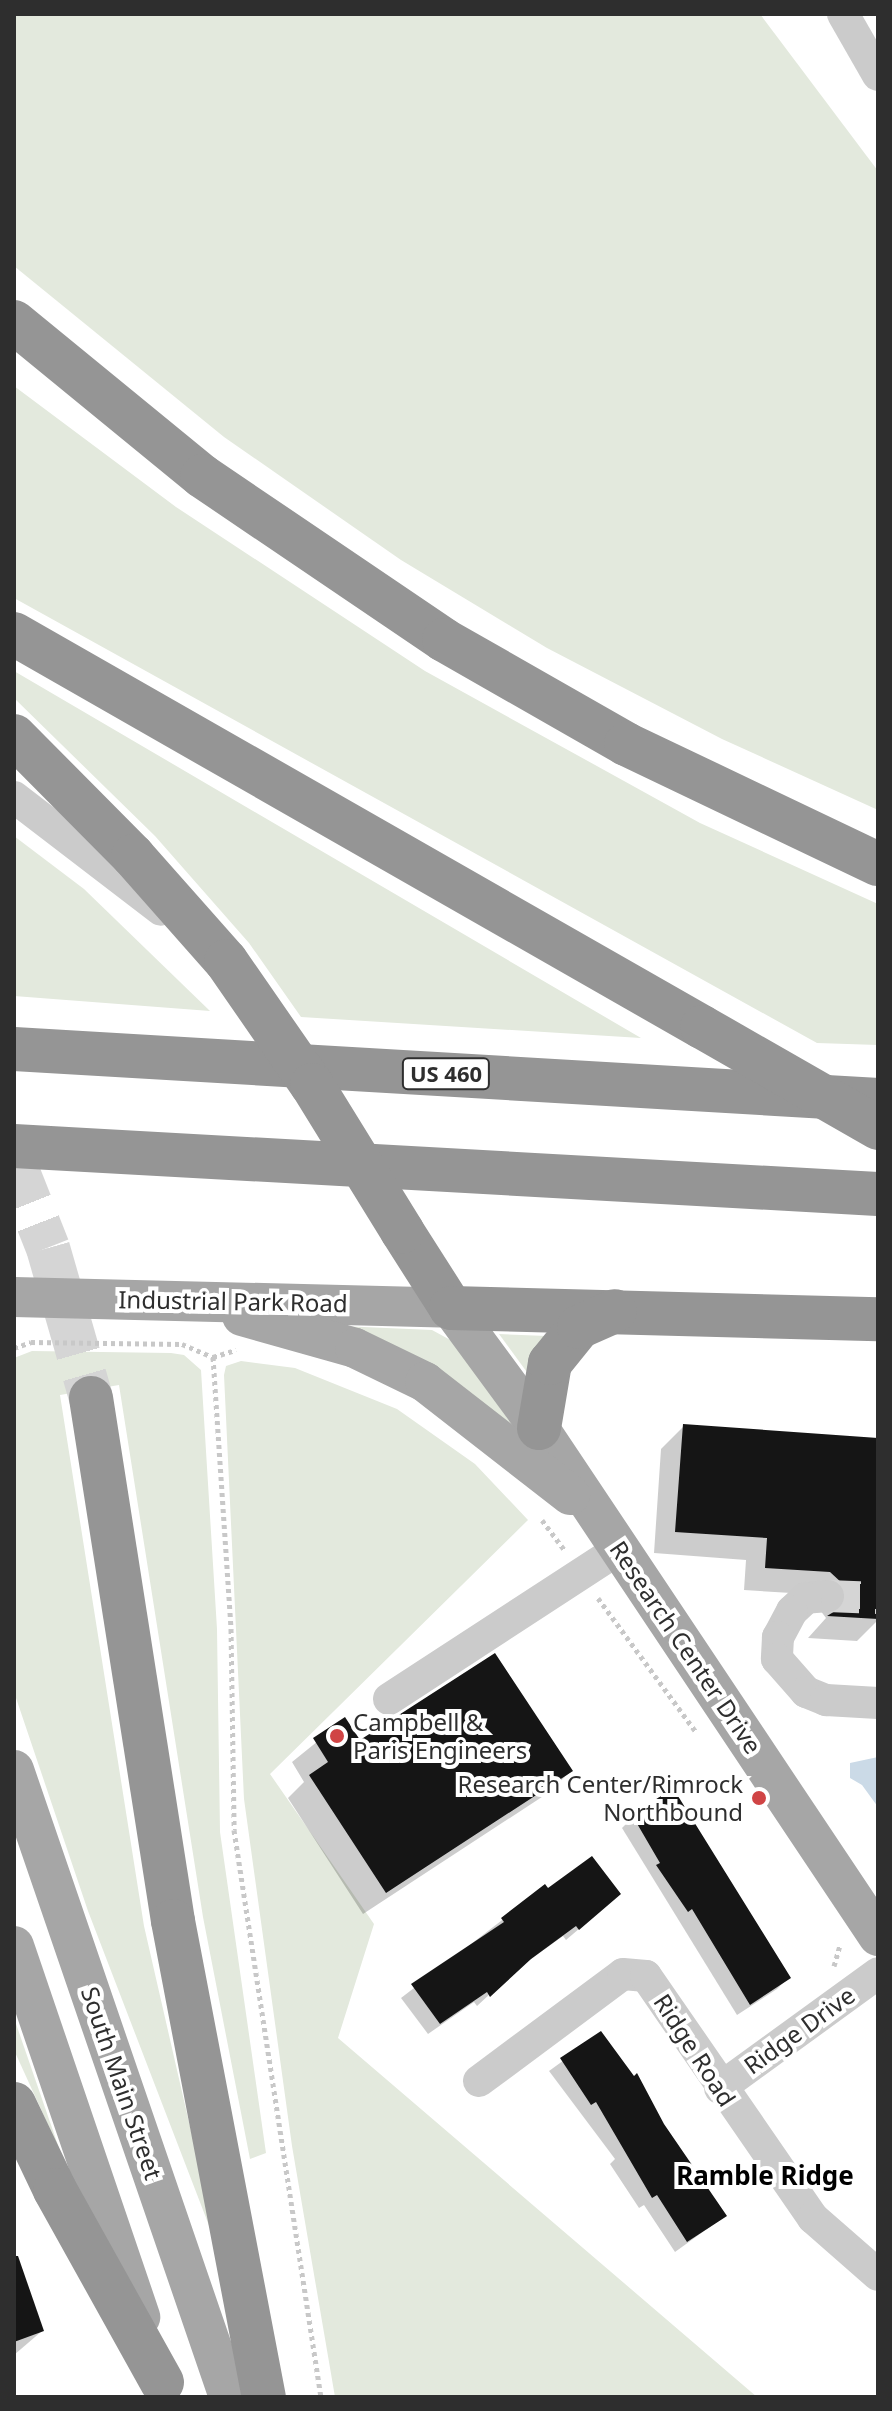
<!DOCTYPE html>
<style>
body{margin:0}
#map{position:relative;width:892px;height:2411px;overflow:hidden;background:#fff;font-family:"Noto Sans",sans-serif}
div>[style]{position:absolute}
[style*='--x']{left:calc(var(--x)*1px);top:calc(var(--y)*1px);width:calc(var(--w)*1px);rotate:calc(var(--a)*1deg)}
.green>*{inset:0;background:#e3e9dd}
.water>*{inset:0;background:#cbdae7}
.shadow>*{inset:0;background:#0003}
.building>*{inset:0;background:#151515}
.minor-tunnel>*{height:32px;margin-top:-16px;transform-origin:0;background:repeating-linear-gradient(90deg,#d5d5d5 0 32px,transparent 0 48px)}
.highway-tunnel>*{height:44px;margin-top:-22px;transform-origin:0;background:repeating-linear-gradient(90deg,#d5d5d5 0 44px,transparent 0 66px)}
.path>*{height:5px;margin-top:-2.5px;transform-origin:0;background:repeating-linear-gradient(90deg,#c8c8c8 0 4px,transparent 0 8px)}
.minor>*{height:32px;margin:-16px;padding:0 16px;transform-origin:16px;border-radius:16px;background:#cbcbcb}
.major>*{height:40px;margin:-20px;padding:0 20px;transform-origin:20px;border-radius:20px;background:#a6a6a6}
.highway>*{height:44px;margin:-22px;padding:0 22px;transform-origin:22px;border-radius:22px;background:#959595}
.highway-bridge>*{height:44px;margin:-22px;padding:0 22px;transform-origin:22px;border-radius:22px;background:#959595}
.dots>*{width:22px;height:22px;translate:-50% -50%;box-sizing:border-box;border:4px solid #fff;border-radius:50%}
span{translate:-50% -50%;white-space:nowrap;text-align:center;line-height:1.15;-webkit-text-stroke:8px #fff;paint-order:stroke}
.shield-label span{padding:2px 6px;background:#fff;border:2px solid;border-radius:6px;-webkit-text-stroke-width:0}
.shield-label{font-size:22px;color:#2e2e2e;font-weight:700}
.street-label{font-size:24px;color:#2e2e2e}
.poi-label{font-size:24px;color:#2e2e2e}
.left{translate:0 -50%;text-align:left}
.right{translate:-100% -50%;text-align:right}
.neighbourhood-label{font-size:26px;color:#000;font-weight:700}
.frame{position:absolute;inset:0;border:16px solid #2e2e2e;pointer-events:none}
</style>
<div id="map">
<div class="green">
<i style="clip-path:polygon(14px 14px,760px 14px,878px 171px,878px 810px,722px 739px,547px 648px,401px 560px,224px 437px,14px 266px)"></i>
<i style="clip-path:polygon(14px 386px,176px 507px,425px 671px,700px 823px,878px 904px,878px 1045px,817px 1043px,14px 598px)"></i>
<i style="clip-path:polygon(14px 671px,641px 1038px,301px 1017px,249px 943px,155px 836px,14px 698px)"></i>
<i style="clip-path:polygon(14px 836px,84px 889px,210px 1011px,14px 996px)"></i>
<i style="clip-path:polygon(318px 1325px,432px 1330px,454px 1342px,526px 1445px)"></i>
<i style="clip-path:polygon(499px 1334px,547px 1336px,529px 1375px)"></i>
<i style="clip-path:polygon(32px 1351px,171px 1353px,184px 1355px,201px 1370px,217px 1629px,220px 1832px,266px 2153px,250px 2159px,203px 1917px,119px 1385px,60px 1395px,144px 1926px,218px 2249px,88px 1911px,14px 1692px,14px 1358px)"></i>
<i style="clip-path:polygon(241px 1361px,295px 1368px,397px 1409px,475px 1464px,528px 1520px,270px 1774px,374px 1924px,338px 2038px,757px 2397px,335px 2397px,292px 2146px,244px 1799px,224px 1375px,226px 1366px)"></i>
<i style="clip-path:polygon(14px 2018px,60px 2151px,14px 2050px)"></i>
</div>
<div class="water">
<i style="clip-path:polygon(878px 1757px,878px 1807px,862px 1785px,850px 1778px,850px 1763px)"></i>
</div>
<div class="shadow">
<i style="clip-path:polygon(684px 1426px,878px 1440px,878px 1620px,857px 1641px,808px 1638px,826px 1618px,808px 1594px,744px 1590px,746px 1560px,654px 1553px,661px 1449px)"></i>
<i style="clip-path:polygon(344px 1720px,359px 1743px,571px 1771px,548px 1793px,363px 1914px,288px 1798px,304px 1782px,292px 1762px)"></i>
<i style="clip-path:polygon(634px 1816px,788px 1978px,777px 1989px,737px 2015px,622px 1828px)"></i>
<i style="clip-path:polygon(545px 1887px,607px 1905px,566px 1940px,563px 1936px,516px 1970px,477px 2006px,474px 2002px,428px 2034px,401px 1998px)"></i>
<i style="clip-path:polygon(600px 2034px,725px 2216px,675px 2252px,644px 2205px,639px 2208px,610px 2164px,615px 2159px,549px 2071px)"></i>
<i style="clip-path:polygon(14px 2249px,42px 2331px,14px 2355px)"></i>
</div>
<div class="building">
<i style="clip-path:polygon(683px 1424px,878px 1438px,878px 1619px,827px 1616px,845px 1605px,843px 1584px,830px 1572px,765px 1568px,767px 1538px,675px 1532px)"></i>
<i style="clip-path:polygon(495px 1653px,573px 1771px,386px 1893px,309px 1775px,328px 1762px,313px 1738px,345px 1717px,360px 1740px)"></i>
<i style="clip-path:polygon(673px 1788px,791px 1978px,750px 2005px,692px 1909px,688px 1912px,656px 1865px,660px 1863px,632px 1815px)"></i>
<i style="clip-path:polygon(592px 1856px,621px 1894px,579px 1930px,576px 1926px,531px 1959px,490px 1997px,487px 1992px,440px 2024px,411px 1984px,504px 1922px,501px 1918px,545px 1884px,548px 1888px)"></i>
<i style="clip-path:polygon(601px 2031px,634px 2076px,637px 2073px,664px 2124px,727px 2216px,687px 2242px,657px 2195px,652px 2198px,596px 2102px,591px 2105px,560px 2058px)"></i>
<i style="clip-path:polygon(14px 2256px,18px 2256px,44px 2331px,14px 2342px)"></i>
</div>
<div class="minor-tunnel">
<i style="--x:828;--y:1596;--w:50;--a:2.3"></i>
</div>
<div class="highway-tunnel">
<i style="--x:14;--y:1162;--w:92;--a:68.4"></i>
<i style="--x:48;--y:1248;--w:156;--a:74"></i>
</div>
<div class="path">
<i style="--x:14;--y:1348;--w:18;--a:-19"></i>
<i style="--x:31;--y:1342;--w:151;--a:0.8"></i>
<i style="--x:182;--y:1344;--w:34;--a:23"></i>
<i style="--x:213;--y:1357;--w:24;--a:-17"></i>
<i style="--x:213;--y:1357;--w:273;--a:86.2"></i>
<i style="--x:231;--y:1629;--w:201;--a:89.1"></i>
<i style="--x:234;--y:1830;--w:574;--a:81.28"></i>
<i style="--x:542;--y:1520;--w:39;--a:53"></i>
<i style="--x:598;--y:1598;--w:166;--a:53.8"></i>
<i style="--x:834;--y:1966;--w:22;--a:-74"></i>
</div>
<div class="minor">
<i style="--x:843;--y:14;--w:70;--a:60.2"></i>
<i style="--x:14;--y:797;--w:185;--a:37.5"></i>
<i style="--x:828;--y:1596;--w:22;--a:175"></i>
<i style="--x:806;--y:1598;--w:19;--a:137"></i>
<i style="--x:792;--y:1611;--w:30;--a:118"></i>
<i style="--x:778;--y:1637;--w:22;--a:93"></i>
<i style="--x:777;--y:1659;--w:44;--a:48.7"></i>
<i style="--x:806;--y:1692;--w:22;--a:22"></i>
<i style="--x:826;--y:1700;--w:52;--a:3.3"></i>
<i style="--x:389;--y:1699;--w:275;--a:-33.1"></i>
<i style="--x:479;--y:2081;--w:179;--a:-36.6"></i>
<i style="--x:623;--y:1974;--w:23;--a:5"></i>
<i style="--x:646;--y:1976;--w:294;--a:55.4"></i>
<i style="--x:813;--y:2218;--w:86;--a:41.2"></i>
<i style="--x:720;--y:2088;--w:195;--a:-36"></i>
</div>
<div class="major">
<i style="--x:14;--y:1297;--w:437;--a:1.4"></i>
<i style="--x:451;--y:1308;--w:149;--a:53.7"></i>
<i style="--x:539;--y:1428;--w:611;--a:56.28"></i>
<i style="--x:242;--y:1316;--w:117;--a:15.8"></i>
<i style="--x:355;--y:1348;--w:78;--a:25.9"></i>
<i style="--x:425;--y:1382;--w:184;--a:37.9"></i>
<i style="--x:14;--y:1770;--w:663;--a:71.07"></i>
<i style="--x:14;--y:1946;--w:392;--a:71.2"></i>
</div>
<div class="highway">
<i style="--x:14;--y:322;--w:243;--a:39.3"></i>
<i style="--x:202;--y:476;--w:292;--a:34.1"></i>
<i style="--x:444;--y:640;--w:210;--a:29.7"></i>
<i style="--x:626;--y:744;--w:279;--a:25.5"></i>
<i style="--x:14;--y:634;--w:792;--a:29.74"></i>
<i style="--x:14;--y:736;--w:169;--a:45.2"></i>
<i style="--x:133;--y:856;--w:140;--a:48.5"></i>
<i style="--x:14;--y:1049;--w:866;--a:3.38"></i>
<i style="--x:14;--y:1146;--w:865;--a:3.18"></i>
<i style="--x:402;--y:1231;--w:91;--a:57.5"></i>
<i style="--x:451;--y:1308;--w:427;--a:1.5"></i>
<i style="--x:91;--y:1398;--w:529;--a:81.09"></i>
<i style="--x:173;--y:1921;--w:485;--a:79.2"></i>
<i style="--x:539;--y:1428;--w:66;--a:-80.4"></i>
<i style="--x:550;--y:1363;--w:46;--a:-51.1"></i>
<i style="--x:579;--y:1327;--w:39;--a:-24"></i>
<i style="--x:14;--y:2104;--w:95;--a:64.5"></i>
<i style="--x:55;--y:2190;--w:220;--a:60.9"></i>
</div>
<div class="highway-bridge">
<i style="--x:226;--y:961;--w:151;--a:55.3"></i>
<i style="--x:312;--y:1085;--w:172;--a:58.3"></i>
<i style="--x:702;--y:1027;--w:203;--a:29.8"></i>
</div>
<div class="dots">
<i style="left:337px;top:1736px;background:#d04445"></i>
<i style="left:759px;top:1798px;background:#d04445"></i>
</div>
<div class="shield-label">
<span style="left:446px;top:1074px">US 460</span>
</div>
<div class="street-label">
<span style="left:233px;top:1301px;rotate:1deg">Industrial Park Road</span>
<span style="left:686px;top:1647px;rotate:56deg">Research Center Drive</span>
<span style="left:799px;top:2030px;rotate:-36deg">Ridge Drive</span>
<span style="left:695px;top:2050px;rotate:57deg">Ridge Road</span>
<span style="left:122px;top:2083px;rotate:71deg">South Main Street</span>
</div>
<div class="poi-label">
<span class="left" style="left:353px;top:1736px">Campbell &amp;<br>Paris Engineers</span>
<span class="right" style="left:743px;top:1798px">Research Center/Rimrock<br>Northbound</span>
</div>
<div class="neighbourhood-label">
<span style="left:765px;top:2176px">Ramble Ridge</span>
</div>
<div class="frame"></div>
</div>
